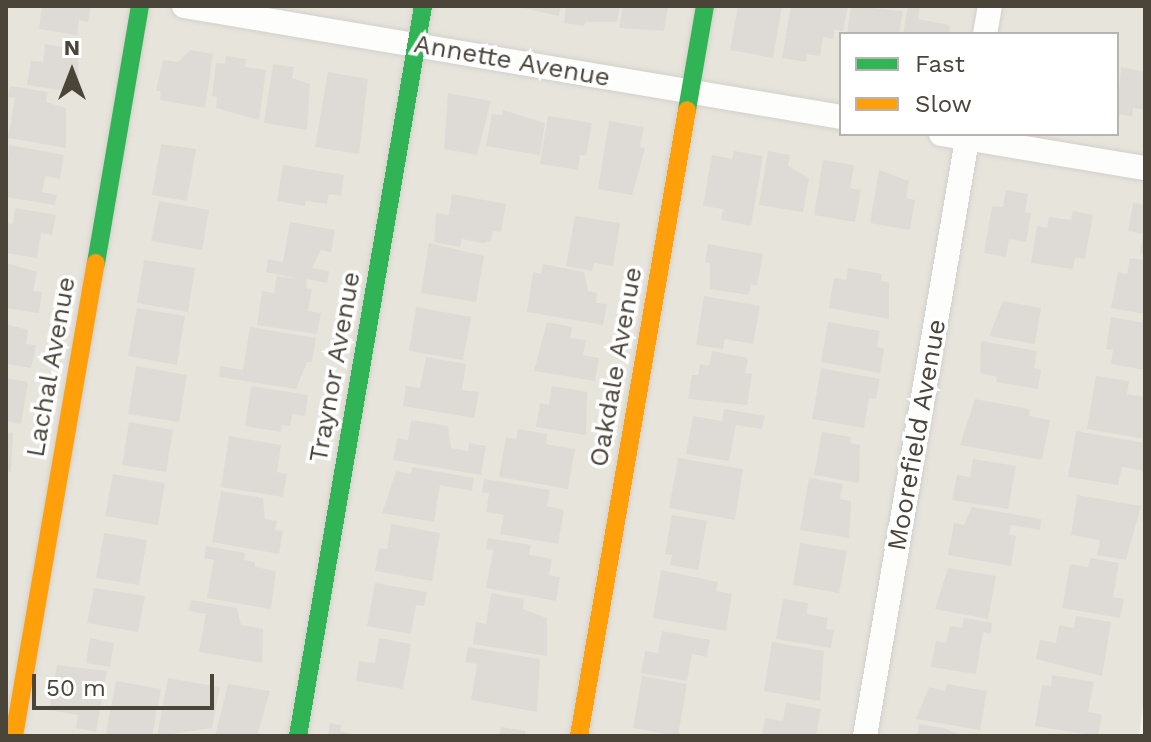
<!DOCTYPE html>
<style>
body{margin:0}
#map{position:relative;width:1151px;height:742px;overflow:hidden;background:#f4f2ee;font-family:"Work Sans",sans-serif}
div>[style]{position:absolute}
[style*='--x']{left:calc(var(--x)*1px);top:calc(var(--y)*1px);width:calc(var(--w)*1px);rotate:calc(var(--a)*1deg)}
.residential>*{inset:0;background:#e7e4dc}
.building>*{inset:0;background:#dedbd6}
.roads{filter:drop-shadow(0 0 2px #d2d0cb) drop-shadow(0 0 2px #d2d0cb)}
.street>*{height:24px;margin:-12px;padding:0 12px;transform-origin:12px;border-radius:12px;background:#fdfdfc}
.fast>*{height:18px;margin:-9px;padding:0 9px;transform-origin:9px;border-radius:9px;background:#30b455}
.slow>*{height:18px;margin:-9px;padding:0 9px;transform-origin:9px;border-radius:9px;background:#ff9f0a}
span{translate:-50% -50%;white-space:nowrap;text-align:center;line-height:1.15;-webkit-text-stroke:7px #fff;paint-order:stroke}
.street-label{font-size:26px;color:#4b4439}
.frame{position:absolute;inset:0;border:8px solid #4b4439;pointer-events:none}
.legend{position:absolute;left:839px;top:32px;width:280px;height:104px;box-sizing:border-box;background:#fff;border:2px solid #b7b4b0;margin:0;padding:10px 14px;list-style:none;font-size:24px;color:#4b4439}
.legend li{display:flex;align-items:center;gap:16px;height:40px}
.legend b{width:40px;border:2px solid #b7b4b0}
.north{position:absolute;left:32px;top:32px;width:80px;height:80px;-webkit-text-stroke:6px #fff;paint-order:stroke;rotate:0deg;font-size:22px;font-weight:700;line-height:32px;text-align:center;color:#4b4439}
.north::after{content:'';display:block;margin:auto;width:28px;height:36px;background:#4b4439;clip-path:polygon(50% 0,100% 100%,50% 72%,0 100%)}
.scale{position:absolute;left:32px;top:674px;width:182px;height:36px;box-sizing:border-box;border:4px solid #4b4439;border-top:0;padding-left:10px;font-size:24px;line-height:28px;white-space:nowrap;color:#4b4439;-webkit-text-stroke:6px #fff;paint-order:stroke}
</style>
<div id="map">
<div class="residential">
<i style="clip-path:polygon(evenodd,6px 6px,1145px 6px,1145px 687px,1139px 736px,6px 736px,6px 6px,841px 34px,1117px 34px,1117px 134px,841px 134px,841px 34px)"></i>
</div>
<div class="building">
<i style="clip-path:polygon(42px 6px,91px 6px,88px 22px,79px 20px,77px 35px,39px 29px)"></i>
<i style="clip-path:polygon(515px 6px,561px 6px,559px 16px)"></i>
<i style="clip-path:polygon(566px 6px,620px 6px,617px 22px,585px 22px,584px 26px,564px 23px)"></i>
<i style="clip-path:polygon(623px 6px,668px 6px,664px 31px,619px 28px)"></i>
<i style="clip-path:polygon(738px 6px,782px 6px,773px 58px,730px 50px)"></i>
<i style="clip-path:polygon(791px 6px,848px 6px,843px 31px,834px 30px,833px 39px,823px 37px,820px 56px,807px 54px,806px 62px,782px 58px)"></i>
<i style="clip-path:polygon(851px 6px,903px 11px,899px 34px,847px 34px)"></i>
<i style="clip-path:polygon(908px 6px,920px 6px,918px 19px,950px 25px,949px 34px,903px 34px)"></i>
<i style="clip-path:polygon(45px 44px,78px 50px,79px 93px,27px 85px,31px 61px,43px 62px)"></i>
<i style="clip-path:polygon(190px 50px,213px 54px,205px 108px,160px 100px,161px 91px,156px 91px,163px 60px,178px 62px)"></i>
<i style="clip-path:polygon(226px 56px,246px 59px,245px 67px,266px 70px,259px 120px,216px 108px,217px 97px,212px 96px,216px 63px,225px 64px)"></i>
<i style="clip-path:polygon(273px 64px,294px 67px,292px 78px,310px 84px,307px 130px,264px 123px)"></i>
<i style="clip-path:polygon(1121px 67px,1145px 72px,1145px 110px,1133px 108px,1132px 116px,1117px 114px)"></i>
<i style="clip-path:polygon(328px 72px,368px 79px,359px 154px,315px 147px)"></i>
<i style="clip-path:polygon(10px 86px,48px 92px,46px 102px,66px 108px,66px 148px,8px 138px,15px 98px,8px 97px)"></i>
<i style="clip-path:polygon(448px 93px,491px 101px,477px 155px,444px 149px)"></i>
<i style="clip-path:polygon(503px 110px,545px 123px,540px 155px,486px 146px,492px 114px,502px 115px)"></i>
<i style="clip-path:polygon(548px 116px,592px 123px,586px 156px,580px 155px,578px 170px,540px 164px)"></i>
<i style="clip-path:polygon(609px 121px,644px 127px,640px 147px,645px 148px,632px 195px,598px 189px)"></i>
<i style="clip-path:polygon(161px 144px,196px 149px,187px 201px,152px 195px)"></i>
<i style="clip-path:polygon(9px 145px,64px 155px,60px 179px,45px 176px,42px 192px,57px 195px,55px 205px,6px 197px)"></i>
<i style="clip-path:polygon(734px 151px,763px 156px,751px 226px,721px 220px,723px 209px,703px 206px,712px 155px,732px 159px)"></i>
<i style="clip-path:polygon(768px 151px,790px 155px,788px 166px,809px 178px,803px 212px,759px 205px)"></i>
<i style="clip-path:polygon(823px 160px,854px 165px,850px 188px,861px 190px,855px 222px,814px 215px)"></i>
<i style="clip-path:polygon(283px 165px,344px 175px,341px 196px,329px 194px,327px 204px,306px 201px,305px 206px,277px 201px)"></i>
<i style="clip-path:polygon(879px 170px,909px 181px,906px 198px,915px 200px,910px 230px,870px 223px)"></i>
<i style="clip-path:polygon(1006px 190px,1028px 194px,1025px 212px,1031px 213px,1026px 242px,1009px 239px,1006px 257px,984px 253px,992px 206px,1003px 207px)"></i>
<i style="clip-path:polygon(452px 194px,506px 204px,501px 232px,493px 231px,491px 241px,483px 243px,462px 239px,460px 247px,434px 242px,436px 213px,449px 215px)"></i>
<i style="clip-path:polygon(159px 201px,209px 210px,202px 250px,151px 241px)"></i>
<i style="clip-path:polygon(1133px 203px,1145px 205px,1145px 254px,1140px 253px,1143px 234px,1128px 231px)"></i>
<i style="clip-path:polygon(15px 208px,56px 215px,52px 235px,41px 233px,37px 258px,6px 253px,6px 223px,13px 224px)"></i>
<i style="clip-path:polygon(1073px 211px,1093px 215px,1085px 259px,1075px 257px,1073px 269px,1031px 263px,1037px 226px,1047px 228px,1049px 217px,1071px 220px)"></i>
<i style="clip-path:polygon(575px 216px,620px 223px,613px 266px,594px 263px,592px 271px,566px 266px)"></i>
<i style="clip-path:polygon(290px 222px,335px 230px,331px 252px,321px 250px,312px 268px,329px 271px,327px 283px,307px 279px,306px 288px,312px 289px,308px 311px,321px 313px,317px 334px,257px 325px,262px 291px,274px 293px,277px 276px,300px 279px,266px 272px,268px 259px,283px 262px)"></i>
<i style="clip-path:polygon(429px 243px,484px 256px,476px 302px,421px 293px)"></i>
<i style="clip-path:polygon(708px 244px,763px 254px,757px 286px,751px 284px,749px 295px,710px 289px,710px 263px,705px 262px)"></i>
<i style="clip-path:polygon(1130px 258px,1145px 260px,1145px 314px,1111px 308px,1118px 272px,1127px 274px)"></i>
<i style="clip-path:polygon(144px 260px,195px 268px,188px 312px,137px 303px)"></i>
<i style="clip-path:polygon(6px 263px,37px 272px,33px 291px,42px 292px,39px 313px,6px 308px)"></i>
<i style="clip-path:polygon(543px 264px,584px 272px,588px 291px,597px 293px,596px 303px,607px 304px,603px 325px,527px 312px,533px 272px,541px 274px)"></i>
<i style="clip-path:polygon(848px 268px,882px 274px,881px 281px,889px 282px,889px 319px,829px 308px,834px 278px,846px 280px)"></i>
<i style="clip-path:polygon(704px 296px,760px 306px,753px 344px,725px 339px,723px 349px,696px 345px)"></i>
<i style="clip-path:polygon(1003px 301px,1041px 308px,1035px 344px,989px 336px)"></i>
<i style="clip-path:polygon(416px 307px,471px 317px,463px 360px,409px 351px)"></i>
<i style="clip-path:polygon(137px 308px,185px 316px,177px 365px,128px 356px)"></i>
<i style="clip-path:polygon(1111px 317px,1145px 323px,1145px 370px,1111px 364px,1113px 350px,1106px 349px)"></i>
<i style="clip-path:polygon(547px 322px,572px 327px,570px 338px,586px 340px,583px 355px,599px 358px,595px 381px,534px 371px)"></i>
<i style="clip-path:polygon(828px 322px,880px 331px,877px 347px,884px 349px,880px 373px,821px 362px)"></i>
<i style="clip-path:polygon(6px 324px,28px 330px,26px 344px,36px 345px,31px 368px,6px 364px)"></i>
<i style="clip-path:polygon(250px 327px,316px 338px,312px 362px,307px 362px,296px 389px,219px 377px,220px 366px,243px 370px)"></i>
<i style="clip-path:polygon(981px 341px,1037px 351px,1034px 368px,1041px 370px,1038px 389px,996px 382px,997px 377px,980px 373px)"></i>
<i style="clip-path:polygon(712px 351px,748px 358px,745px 373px,752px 374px,747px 405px,688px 399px,692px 375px,698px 375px,700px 364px,709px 366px)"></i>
<i style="clip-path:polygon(426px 357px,466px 364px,462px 390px,479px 392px,474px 418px,403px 406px,406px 386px,420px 388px)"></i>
<i style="clip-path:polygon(136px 366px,187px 375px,179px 422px,128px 414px)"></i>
<i style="clip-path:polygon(821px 368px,880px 379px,876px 399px,869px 398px,864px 428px,812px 419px)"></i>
<i style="clip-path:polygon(1096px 376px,1129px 381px,1127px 394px,1145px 397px,1145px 439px,1087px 429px)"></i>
<i style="clip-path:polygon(6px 378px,28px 382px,21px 424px,6px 421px)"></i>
<i style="clip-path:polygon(251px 386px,308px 395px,305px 416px,292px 414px,290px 426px,282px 425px,281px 432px,245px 426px)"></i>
<i style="clip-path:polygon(552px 386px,587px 392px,586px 435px,536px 427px,540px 403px,549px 405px)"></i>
<i style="clip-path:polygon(975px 399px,1030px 409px,1029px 416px,1050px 420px,1042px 460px,960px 445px)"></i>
<i style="clip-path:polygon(724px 409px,765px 416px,762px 429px,736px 425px,729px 461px,686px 454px,693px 416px,722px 421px)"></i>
<i style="clip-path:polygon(411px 420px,448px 426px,451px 448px,468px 451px,469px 443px,486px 446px,481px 475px,393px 460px,397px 438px,408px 440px)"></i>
<i style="clip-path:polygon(129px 422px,173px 430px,166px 472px,122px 465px)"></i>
<i style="clip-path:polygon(518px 429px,547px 434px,546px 444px,575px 449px,568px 489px,499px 477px,506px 437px,516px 439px)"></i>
<i style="clip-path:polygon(1076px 431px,1145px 443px,1145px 471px,1122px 467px,1118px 485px,1068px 477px)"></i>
<i style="clip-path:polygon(6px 432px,13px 433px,11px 472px,6px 471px)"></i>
<i style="clip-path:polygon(822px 432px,851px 437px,850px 443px,860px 445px,859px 483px,814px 475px)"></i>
<i style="clip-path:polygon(229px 436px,281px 445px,277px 472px,287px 474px,283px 497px,221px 487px)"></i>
<i style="clip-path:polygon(678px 458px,743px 469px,735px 520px,669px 508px)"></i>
<i style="clip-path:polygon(973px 459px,1016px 466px,1008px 509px,952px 500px,957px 475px,970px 477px)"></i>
<i style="clip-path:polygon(412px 467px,474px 478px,472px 491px,440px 485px,434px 522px,382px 513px,396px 471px,411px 474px)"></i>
<i style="clip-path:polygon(113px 474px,165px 483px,158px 525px,105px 516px)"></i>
<i style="clip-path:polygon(809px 478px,843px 484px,840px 499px,851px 501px,849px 538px,800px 530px)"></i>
<i style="clip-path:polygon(484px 479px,550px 490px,547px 506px,564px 510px,558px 544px,500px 534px,504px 515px,486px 512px,489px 493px,482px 492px)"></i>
<i style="clip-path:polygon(221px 491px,263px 498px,265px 519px,277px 521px,275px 530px,283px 531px,279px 554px,212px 542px)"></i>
<i style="clip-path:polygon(1077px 495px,1141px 506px,1126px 560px,1097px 555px,1100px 540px,1071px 535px)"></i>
<i style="clip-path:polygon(972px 507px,1041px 519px,1040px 530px,1011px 525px,1009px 534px,1016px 536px,1011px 566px,948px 555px,954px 523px,964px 525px)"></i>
<i style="clip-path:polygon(672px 515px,707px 521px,698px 570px,670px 565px,672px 555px,665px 554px)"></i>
<i style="clip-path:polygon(391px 524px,440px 533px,432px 581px,375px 571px,379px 548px,387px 549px)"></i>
<i style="clip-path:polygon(104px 533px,147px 540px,139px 585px,96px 578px)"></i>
<i style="clip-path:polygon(488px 538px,531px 545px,529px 555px,552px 559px,549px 575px,560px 577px,556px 601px,486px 588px,493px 550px,486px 549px)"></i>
<i style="clip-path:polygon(800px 543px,847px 551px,839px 593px,793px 585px)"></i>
<i style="clip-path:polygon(206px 546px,245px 553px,244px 560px,255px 562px,255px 567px,276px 571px,271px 609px,207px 598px,214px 560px,204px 558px)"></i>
<i style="clip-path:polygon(1090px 558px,1119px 563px,1113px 597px,1124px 599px,1120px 618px,1062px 608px,1070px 564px,1088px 567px)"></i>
<i style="clip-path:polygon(948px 568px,996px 576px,988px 619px,935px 609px)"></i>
<i style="clip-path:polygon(661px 570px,718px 582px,716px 591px,732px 594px,726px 631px,653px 618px)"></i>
<i style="clip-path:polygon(375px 583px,427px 592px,424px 606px,416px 605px,411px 634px,367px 626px)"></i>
<i style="clip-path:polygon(94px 588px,145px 596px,138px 632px,87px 623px)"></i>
<i style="clip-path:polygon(491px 593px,524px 599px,523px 609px,547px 618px,547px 656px,473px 644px,476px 622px,486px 624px)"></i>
<i style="clip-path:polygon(783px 599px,808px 603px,807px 614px,828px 618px,826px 629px,834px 630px,831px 648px,776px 639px)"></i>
<i style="clip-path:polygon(191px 600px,237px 608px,241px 625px,263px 629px,262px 663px,199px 652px,206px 614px,189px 611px)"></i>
<i style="clip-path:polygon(1076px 616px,1111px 622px,1102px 676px,1036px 659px,1040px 640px,1056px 643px,1059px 625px,1074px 628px)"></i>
<i style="clip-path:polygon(964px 618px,992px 623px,991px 634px,983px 632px,976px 674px,931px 667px,936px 641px,946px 643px,950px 626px,962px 628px)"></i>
<i style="clip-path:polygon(662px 631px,710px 640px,707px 657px,692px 654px,687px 681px,641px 673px,645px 651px,658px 653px)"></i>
<i style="clip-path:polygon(90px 638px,114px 643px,110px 667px,86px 663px)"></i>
<i style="clip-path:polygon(379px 638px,411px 644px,403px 689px,356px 681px,359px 661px,375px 663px)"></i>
<i style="clip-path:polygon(772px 642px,824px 651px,820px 701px,764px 691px)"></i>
<i style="clip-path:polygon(468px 647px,540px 659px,537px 712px,471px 700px,477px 664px,465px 662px)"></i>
<i style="clip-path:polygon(57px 665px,107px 671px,96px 732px,76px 728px,78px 715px,49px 710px)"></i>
<i style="clip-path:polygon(1052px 675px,1094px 682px,1088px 712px,1102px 715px,1098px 736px,1035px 726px,1042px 685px,1051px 686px)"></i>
<i style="clip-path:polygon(642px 676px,687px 684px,678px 736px,633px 728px)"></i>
<i style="clip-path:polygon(168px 678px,220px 687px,212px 728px,157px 736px)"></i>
<i style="clip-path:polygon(116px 681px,161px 689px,152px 736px,106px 734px)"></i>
<i style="clip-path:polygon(228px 684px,270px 691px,257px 736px,215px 736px)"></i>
<i style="clip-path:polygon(947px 684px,987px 691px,980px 730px,916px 719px,929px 687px,945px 691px)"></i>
<i style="clip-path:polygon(786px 703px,821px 709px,816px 736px,762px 736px,765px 718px,783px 721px)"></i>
<i style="clip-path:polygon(330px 723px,341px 725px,340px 731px,361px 736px,328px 736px)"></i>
<i style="clip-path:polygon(919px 724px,944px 728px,963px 736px,917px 736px)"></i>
<i style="clip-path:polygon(501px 727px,525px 731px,525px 736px,499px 736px)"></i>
</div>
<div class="roads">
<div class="street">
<i style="--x:184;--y:6;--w:666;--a:9.59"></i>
<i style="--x:985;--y:34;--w:28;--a:-80"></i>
<i style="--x:941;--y:134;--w:207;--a:9.5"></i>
<i style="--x:865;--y:736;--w:611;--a:-80.29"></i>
</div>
<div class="fast">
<i style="--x:687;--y:110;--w:106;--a:-80.2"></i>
<i style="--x:96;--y:263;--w:261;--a:-80.3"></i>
<i style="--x:298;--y:736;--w:741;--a:-80.28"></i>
</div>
<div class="slow">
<i style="--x:14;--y:736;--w:480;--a:-80.2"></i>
<i style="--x:579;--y:736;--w:635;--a:-80.21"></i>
</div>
</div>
<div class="street-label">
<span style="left:512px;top:61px;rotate:10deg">Annette Avenue</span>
<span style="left:51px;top:367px;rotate:-80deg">Lachal Avenue</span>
<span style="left:335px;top:367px;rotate:-80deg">Traynor Avenue</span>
<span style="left:616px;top:367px;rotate:-80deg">Oakdale Avenue</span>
<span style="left:917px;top:435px;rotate:-80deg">Moorefield Avenue</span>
</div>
<div class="frame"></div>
<ul class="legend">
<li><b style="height:10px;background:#30b455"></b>Fast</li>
<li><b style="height:10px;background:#ff9f0a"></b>Slow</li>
</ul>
<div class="north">N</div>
<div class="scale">50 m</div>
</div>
